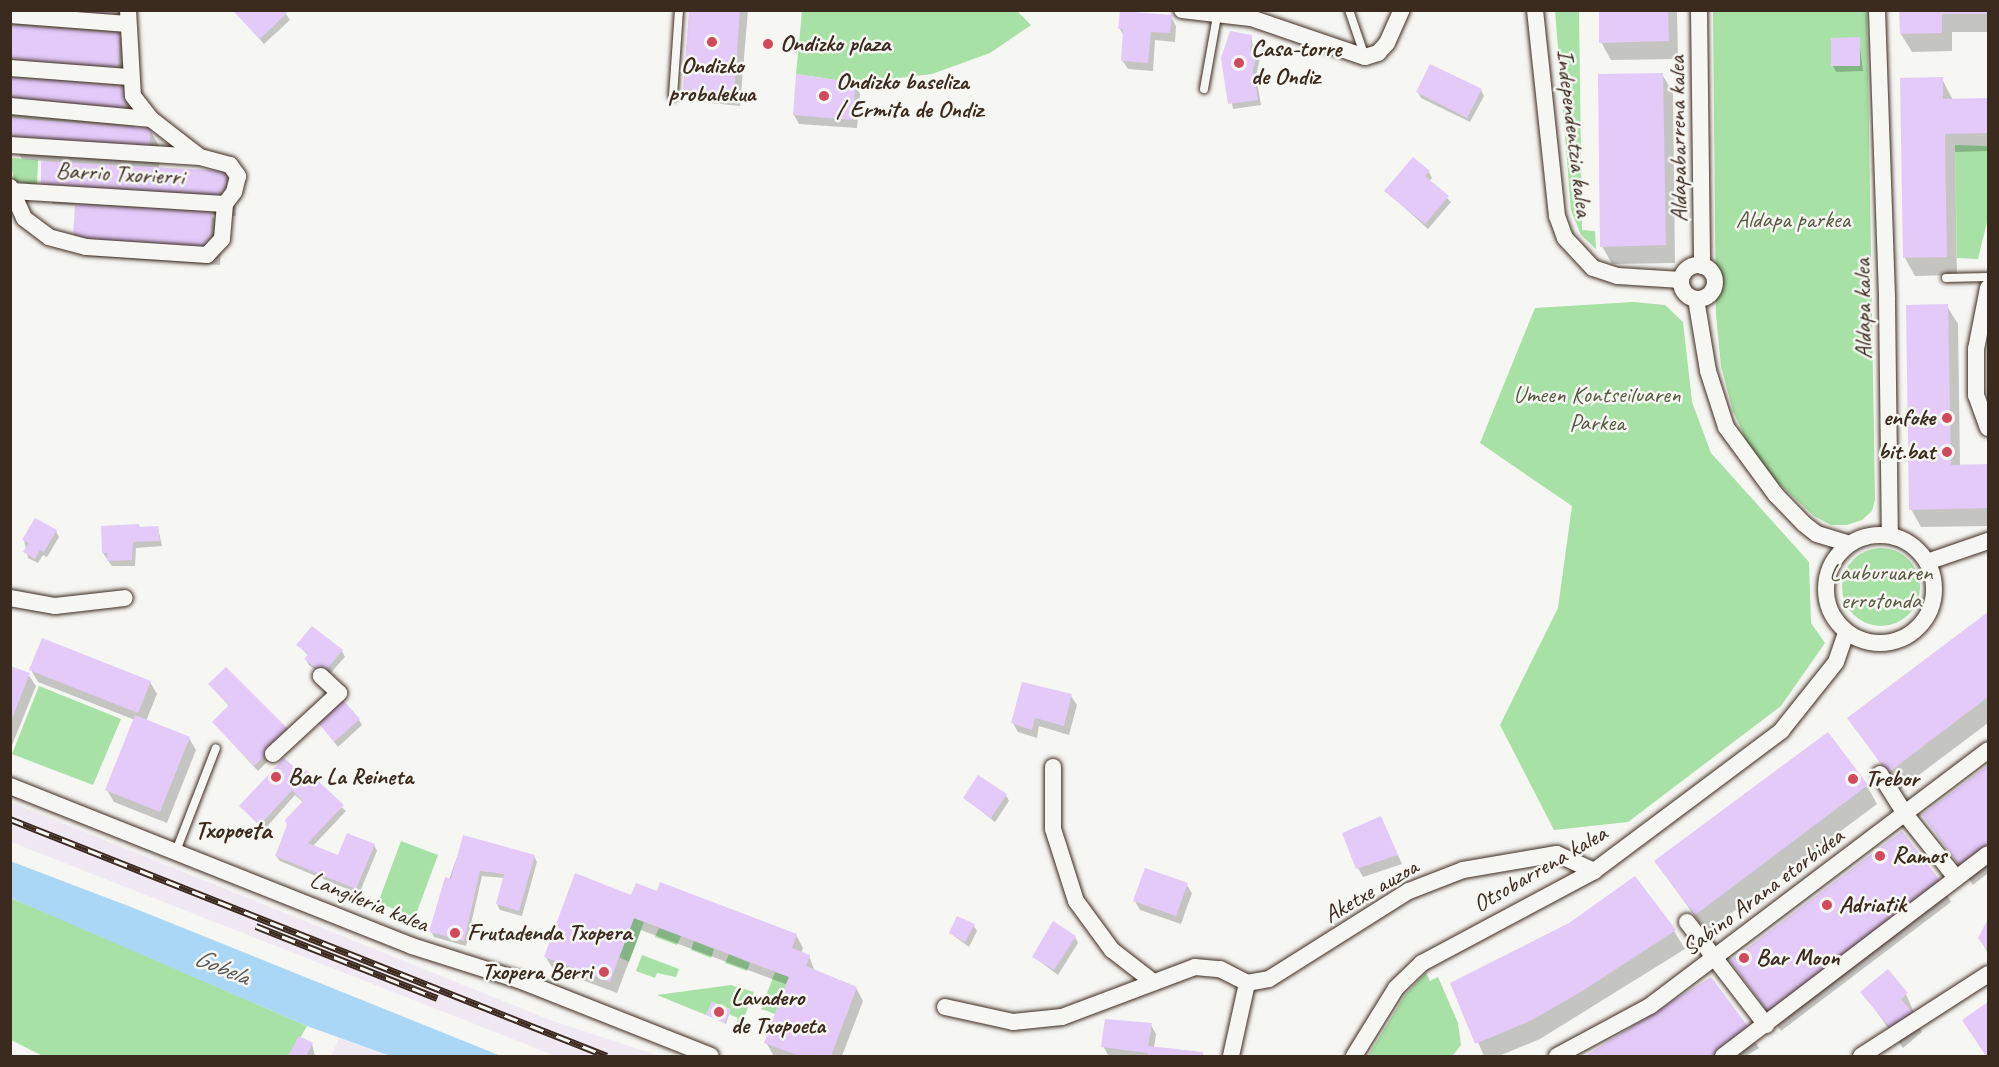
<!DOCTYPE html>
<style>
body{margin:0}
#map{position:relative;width:1999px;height:1067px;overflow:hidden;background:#f6f6f2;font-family:Caveat,sans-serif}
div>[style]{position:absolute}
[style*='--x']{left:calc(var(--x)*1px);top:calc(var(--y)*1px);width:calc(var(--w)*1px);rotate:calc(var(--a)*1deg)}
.built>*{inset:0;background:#f0e9f4}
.green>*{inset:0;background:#a7e1a6}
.round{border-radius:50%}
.water>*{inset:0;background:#abd7f7}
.shadow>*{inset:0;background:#0003}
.building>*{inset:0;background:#e3caf9}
.roads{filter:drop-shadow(0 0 2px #3b2a1e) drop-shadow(0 0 2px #3b2a1e)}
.lane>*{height:8px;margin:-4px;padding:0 4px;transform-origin:4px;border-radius:4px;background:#f6f6f2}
.street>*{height:16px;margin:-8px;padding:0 8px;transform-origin:8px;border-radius:8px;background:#f6f6f2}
.street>.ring{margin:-8px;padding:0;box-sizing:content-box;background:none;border:16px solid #f6f6f2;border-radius:50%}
.rail>*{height:7px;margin-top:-3.5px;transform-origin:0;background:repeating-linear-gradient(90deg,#f6f6f2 0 14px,#3b2a1e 0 28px);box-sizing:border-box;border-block:2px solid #3b2a1e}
.dots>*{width:16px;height:16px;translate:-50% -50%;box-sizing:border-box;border:3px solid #f6f6f2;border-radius:50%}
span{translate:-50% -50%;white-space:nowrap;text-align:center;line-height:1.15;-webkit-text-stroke:5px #f6f6f2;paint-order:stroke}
.poi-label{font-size:24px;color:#3b2a1e;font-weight:700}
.left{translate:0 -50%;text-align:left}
.right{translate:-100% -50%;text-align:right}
.street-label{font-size:24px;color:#3b2a1e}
.park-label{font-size:24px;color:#565840}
.neighbourhood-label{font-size:26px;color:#3b2a1e;font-weight:700}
.water-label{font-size:26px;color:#575554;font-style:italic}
.frame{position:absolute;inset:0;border:12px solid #3b2a1e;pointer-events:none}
</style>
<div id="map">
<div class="built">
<i style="clip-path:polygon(10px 802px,550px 1020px,660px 1056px,556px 1056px,11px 842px)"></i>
<i style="clip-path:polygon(339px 1038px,387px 1056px,331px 1056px)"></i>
</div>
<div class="green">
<i style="clip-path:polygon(802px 11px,1017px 11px,1031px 25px,990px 53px,932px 74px,856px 83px,796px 74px)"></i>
<i style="clip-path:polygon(1555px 11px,1579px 11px,1582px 230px,1595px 231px,1596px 249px,1581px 235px,1571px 210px)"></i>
<i style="clip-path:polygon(1713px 11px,1867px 11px,1875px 500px,1872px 511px,1862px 520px,1847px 525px,1831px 525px,1814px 516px,1776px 481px,1748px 444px,1733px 411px,1721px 366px,1716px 315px)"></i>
<i style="clip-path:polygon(1955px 145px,1988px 146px,1988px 218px,1978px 259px,1957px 258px)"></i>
<i style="clip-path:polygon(10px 158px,38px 160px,37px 185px,14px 181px)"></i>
<i style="clip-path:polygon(1633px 302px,1665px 305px,1683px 322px,1692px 402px,1711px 453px,1809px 562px,1811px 623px,1825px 643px,1781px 706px,1628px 822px,1554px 830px,1500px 725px,1558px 608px,1572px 506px,1480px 443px,1535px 308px)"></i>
<i class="round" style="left:1842px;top:548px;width:78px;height:78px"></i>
<i style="clip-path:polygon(39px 686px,121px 719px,93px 785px,12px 754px)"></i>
<i style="clip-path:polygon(401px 841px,438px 855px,415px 917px,378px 903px)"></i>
<i style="clip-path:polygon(10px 898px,43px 911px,307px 1026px,290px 1056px,43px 1056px,11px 1040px)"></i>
<i style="clip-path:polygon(634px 918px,644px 922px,629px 962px,619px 957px)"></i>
<i style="clip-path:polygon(659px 928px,681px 936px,677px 945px,655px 937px)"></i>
<i style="clip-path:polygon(694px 941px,714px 949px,711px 958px,691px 950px)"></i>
<i style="clip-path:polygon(729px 954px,750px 963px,747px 971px,725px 963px)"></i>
<i style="clip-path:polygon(642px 955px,679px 969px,676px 977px,657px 973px,655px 978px,636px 971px)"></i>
<i style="clip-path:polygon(775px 972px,789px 977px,775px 1014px,761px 1009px)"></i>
<i style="clip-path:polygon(1426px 973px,1430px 981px,1438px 977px,1458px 1023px,1461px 1045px,1453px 1055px,1442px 1056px,1368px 1056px,1405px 995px)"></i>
<i style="clip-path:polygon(731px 985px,754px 992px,740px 1028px,735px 1026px,738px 1018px,729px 1014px,730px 1009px,712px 1002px,706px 1015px,657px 995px)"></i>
</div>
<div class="water">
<i style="clip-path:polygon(10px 861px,131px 907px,501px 1056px,390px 1056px,307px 1026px,11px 898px)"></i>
</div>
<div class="shadow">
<i style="clip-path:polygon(10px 10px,122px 10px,118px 31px,130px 52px,128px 85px,124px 85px,136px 106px,134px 129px,150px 130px,160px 148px,159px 169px,225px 172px,235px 190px,236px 216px,211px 214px,222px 232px,220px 265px,85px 256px,74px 238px,76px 205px,53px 204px,42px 186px,43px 161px,22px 159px,11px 141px)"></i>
<i style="clip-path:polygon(283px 10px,290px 20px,264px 44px,235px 12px)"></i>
<i style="clip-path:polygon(691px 10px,748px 10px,740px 106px,691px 101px,684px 89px)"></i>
<i style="clip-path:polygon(1600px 10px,1677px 10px,1678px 59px,1611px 60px,1601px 42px)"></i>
<i style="clip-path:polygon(1901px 10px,1988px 10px,1988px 32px,1952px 32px,1952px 51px,1912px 52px,1901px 34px)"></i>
<i style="clip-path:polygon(1171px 17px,1176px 26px,1175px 42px,1155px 40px,1153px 71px,1128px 69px,1122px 60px,1124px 36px,1120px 29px)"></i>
<i style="clip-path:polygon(1251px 36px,1254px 52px,1260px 58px,1256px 76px,1261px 105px,1233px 109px,1223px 58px)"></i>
<i style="clip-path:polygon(1859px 39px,1863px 71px,1836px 72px,1833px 66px)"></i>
<i style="clip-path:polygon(1662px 74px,1673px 93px,1675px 263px,1612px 264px,1602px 246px)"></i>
<i style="clip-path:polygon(1942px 79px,1953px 100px,1988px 100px,1988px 151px,1955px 152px,1957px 275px,1915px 276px,1905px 258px)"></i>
<i style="clip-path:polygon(855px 85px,860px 94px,857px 128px,799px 124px,794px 115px)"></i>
<i style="clip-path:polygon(1481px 90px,1484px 96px,1470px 122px,1421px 98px,1418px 92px)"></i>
<i style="clip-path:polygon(1429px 172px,1432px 178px,1429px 181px,1451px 202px,1428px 229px,1386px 191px)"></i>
<i style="clip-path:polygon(1947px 306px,1958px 324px,1960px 466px,1988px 466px,1988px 526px,1921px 527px,1911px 509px)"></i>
<i style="clip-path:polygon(158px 528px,162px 546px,136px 548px,135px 566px,112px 566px,103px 553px)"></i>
<i style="clip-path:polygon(56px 531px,59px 537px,47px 557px,43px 555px,38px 563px,28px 558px,24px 540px)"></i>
<i style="clip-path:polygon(1988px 613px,1988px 723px,1899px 790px,1849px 718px)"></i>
<i style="clip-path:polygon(298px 645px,342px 651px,345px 657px,326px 678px,309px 665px,306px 660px,309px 656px)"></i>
<i style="clip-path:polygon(10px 667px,28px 674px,36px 686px,10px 750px)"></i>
<i style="clip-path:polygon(31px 670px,150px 682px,157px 694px,146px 721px,189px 738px,196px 750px,167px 823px,114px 802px,107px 790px,135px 720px,38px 682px)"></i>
<i style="clip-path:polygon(210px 685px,292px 737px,258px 771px,214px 723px,230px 707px)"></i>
<i style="clip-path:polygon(1071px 696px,1077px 705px,1069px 735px,1039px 726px,1037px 738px,1018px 732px,1013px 723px)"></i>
<i style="clip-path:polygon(317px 720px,359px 720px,362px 725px,338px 747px)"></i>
<i style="clip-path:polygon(284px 760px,346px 811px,313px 846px,339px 857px,374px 845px,377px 851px,359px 894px,280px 861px,276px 856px,303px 802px,295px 795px,264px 830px,241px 807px)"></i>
<i style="clip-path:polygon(1988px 767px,1988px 873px,1973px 885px,1924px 816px)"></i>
<i style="clip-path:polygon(1867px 786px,1877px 804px,1706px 932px,1656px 862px)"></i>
<i style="clip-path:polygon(1006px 795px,1009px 801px,995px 822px,965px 798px)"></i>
<i style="clip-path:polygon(1381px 818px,1402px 864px,1363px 877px,1358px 868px)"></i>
<i style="clip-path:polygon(464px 837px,534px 856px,537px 862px,522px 916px,500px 910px,497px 904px,504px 878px,482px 876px,466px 946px,434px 937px,431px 931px)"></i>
<i style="clip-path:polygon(1186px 884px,1192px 893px,1181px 924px,1140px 910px,1135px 901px)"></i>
<i style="clip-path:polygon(1941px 884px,1951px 902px,1781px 1031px,1732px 962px)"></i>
<i style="clip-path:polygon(658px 892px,796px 935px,803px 948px,801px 953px,809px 956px,815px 972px,856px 988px,863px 1001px,842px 1056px,773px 1055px,766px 1042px,788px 985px,641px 930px,617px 993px,553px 969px,545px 956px,632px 896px)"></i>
<i style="clip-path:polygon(1988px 922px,1988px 954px,1980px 938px)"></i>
<i style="clip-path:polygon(1569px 924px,1674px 931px,1685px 949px,1540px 1039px,1499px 1056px,1484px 1056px,1452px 983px)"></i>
<i style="clip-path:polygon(974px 926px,977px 931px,969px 947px,950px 933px)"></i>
<i style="clip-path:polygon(1075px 937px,1078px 943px,1058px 975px,1034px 957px)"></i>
<i style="clip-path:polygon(1862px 992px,1906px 994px,1922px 1032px,1903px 1048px)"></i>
<i style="clip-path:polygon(1988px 1004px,1988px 1056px,1987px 1056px,1964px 1020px)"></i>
<i style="clip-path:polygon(730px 1011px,726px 1024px,708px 1015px)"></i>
<i style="clip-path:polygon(1151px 1025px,1156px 1034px,1154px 1048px,1202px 1053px,1204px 1056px,1117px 1056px,1108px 1055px,1103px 1046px)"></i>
<i style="clip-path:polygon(1748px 1030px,1759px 1048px,1746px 1056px,1587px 1056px,1618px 1041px)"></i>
<i style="clip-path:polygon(299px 1038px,312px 1044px,315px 1056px,290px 1056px)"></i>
</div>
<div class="building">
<i style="clip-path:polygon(89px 10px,112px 10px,112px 14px,89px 12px)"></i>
<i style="clip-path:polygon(232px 10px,285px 10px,287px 13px,260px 39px)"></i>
<i style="clip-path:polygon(689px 10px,740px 10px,734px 94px,683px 89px)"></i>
<i style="clip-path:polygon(1599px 10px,1668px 10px,1669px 41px,1599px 43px)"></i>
<i style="clip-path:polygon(1899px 10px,1988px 10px,1988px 14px,1942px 14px,1942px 33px,1900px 34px)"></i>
<i style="clip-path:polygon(1120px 11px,1172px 15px,1170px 33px,1151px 32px,1148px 63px,1121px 61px,1123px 29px,1118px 29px)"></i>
<i style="clip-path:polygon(10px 25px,120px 33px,118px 68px,10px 60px)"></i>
<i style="clip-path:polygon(1230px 31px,1252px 35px,1250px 50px,1258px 51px,1253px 69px,1258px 100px,1228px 104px,1221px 58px)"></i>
<i style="clip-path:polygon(1860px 37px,1860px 66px,1831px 66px,1831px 38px)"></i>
<i style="clip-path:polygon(1430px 64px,1482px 89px,1467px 118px,1416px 92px)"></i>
<i style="clip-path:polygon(1663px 73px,1666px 245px,1600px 247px,1598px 74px)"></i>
<i style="clip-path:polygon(796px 74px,856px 83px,852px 120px,793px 115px)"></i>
<i style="clip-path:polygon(10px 77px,126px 86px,125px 110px,10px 101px)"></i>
<i style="clip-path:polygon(1943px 77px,1943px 99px,1988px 98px,1988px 133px,1945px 134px,1947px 257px,1903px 258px,1900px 78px)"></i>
<i style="clip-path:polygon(10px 118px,151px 128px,149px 151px,10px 141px)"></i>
<i style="clip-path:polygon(1413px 157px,1430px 171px,1425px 176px,1449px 196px,1425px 224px,1384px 191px)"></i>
<i style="clip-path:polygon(41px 161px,226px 171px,226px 198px,41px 186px)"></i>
<i style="clip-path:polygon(75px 204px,212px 212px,210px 247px,73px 239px)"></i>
<i style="clip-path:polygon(1948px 304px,1951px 465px,1988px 464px,1988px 508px,1909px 510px,1906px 305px)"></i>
<i style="clip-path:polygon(35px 518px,57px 530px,44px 552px,40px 550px,35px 559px,23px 552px,29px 543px,22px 540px)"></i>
<i style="clip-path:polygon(139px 524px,140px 527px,158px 526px,160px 541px,133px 542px,132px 560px,107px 561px,107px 553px,102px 553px,101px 526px)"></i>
<i style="clip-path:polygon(1988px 612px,1988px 697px,1888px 773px,1847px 718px)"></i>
<i style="clip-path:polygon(312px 626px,343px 650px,323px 673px,304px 659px,309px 654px,296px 645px)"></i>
<i style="clip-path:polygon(42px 638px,151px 681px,138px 713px,29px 670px)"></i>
<i style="clip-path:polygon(10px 666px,30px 673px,11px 721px,10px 721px)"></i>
<i style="clip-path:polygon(226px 667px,290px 731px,254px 766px,212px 722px,229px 705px,208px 684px)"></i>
<i style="clip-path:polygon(1022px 682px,1072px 694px,1064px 726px,1035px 718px,1032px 730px,1011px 723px)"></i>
<i style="clip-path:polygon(343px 700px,360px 719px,334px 742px,315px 719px)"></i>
<i style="clip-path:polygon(135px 715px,190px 737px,160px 812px,105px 790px)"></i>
<i style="clip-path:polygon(1828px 732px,1868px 785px,1695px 915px,1654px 861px)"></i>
<i style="clip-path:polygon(284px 758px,302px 774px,306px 770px,344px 805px,308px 843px,338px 855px,347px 833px,375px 844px,356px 889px,275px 856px,287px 825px,285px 820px,303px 801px,292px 790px,260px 825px,239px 806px)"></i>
<i style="clip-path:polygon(1988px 765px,1988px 848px,1962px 868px,1922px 815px)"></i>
<i style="clip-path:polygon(978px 775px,1007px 794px,991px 818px,963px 798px)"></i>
<i style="clip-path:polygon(1381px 816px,1398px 855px,1356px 869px,1342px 833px)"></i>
<i style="clip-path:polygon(1902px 831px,1942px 883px,1770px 1014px,1730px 961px)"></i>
<i style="clip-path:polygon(463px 835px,535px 855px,519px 911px,496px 904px,504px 874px,480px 871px,464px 941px,429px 932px,445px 877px,451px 879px)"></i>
<i style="clip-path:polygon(1145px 868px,1188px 883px,1176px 916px,1133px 901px)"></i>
<i style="clip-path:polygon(575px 873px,631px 895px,636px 883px,657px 891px,660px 882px,797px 934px,792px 948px,810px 955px,806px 966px,857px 987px,831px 1056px,800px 1056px,764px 1043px,789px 977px,634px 918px,610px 982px,544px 957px)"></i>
<i style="clip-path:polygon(1635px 876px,1676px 930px,1581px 992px,1530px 1021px,1475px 1044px,1450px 983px,1569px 923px)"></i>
<i style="clip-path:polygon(957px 916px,975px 924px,965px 942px,949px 933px)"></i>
<i style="clip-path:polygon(1988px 919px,1988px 949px,1987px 950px,1978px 938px)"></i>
<i style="clip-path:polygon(1053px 921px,1076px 936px,1054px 970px,1032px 957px)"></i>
<i style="clip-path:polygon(1888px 969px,1908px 993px,1901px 999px,1913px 1013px,1892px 1030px,1860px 992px)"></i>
<i style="clip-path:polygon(1711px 977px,1750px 1029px,1713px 1056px,1585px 1056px)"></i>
<i style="clip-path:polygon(712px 1002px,731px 1010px,725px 1023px,706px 1015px)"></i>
<i style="clip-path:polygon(1988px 1002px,1988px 1056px,1986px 1056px,1962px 1020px)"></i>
<i style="clip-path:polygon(1105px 1019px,1152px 1023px,1148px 1046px,1203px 1052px,1202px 1056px,1147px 1056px,1148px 1053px,1101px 1047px)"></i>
<i style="clip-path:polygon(299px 1036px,313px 1043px,306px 1056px,288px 1056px)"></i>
</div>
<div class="roads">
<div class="lane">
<i style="--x:1349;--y:10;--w:50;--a:71.2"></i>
<i style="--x:1204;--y:89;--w:74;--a:-79.9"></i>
<i style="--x:673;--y:96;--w:86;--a:-86"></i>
<i style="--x:1946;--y:278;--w:42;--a:-1.4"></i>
<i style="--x:176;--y:851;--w:110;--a:-68.8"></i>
</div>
<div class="street">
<i style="--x:128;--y:10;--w:86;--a:86.7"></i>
<i style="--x:133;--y:96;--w:29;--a:52"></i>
<i style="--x:151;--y:119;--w:62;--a:37.8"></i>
<i style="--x:1182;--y:10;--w:69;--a:6.6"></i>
<i style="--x:1251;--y:18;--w:120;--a:18.9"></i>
<i style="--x:1365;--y:57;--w:14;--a:-17"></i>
<i style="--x:1378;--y:53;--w:13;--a:-48"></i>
<i style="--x:1387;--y:43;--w:36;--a:-66"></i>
<i style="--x:1535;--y:10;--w:207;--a:83.9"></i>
<i style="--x:1557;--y:216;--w:23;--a:70"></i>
<i style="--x:1565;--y:238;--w:41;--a:47"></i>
<i style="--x:1593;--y:268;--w:26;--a:18"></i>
<i style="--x:1618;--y:276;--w:63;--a:3.6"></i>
<i style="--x:1699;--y:10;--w:256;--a:89.3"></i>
<i style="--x:1877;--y:10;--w:290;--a:88"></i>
<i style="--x:1887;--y:300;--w:235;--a:89.3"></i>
<i style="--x:10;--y:15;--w:118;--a:4.4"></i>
<i style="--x:10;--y:68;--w:119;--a:4.3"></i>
<i style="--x:10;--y:106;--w:142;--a:5.3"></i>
<i style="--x:10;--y:145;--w:190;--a:3.6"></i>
<i style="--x:200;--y:157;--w:31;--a:15"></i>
<i style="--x:230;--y:165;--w:14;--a:54"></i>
<i style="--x:238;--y:176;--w:16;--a:104"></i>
<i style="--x:234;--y:192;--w:15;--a:127"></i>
<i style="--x:225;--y:204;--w:35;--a:95"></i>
<i style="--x:222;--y:239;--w:22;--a:133"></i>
<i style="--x:207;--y:255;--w:121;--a:-176.2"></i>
<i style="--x:86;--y:247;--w:38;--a:-165"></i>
<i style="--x:49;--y:237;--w:31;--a:-143"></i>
<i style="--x:24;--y:218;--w:34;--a:-114"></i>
<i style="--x:12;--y:191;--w:213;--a:3.5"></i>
<i class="ring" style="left:1681px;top:265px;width:18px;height:18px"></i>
<i style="--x:1988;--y:288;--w:62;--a:101.1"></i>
<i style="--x:1976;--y:349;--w:46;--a:90"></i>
<i style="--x:1976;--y:395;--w:35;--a:70"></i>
<i style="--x:1696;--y:299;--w:73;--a:80.5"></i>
<i style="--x:1708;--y:371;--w:59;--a:72.2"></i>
<i style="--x:1726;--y:427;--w:84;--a:53.7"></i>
<i style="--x:1776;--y:495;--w:40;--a:46"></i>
<i style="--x:1804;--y:524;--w:16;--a:38"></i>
<i style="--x:1817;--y:534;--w:34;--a:17"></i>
<i class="ring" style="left:1826px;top:535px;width:92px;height:92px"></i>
<i style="--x:1927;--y:562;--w:65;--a:-19"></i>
<i style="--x:10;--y:598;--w:46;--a:10.1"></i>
<i style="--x:55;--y:606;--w:70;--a:-6.5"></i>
<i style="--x:273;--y:754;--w:90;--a:-42.7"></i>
<i style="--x:339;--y:693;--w:25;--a:-137"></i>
<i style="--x:1053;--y:767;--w:62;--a:90"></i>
<i style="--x:1053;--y:829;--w:76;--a:72.3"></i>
<i style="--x:1076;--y:901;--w:61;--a:53.7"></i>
<i style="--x:1112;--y:950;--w:51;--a:37.8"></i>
<i style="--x:1880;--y:774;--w:47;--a:58"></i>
<i style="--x:1905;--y:814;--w:82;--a:51.4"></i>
<i style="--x:10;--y:786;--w:433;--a:21.7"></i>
<i style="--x:412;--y:946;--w:112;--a:17.6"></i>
<i style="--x:519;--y:980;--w:206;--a:21.6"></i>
<i style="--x:1687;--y:922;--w:130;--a:52.5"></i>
<i style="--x:945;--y:1007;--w:70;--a:12.4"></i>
<i style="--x:1013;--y:1022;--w:49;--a:-5.8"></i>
<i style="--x:1062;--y:1017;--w:142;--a:-20.6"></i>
<i style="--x:1195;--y:967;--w:25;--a:5"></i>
<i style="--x:1220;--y:969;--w:30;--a:27"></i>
<i style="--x:1247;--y:983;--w:22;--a:-10"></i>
<i style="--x:1269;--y:979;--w:165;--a:-32.2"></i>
<i style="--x:1409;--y:891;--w:58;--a:-21.3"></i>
<i style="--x:1463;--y:870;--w:95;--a:-9.7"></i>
<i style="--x:1557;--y:854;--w:41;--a:24.7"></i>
<i style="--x:1231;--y:1056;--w:75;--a:-77.6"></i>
<i style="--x:1354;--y:1056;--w:80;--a:-58.3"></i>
<i style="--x:1396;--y:988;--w:36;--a:-44"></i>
<i style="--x:1422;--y:963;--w:195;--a:-28.1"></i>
<i style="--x:1594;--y:871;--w:234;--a:-36.8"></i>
<i style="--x:1781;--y:731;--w:88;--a:-51.4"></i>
<i style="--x:1836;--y:662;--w:31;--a:-71"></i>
<i style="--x:1557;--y:1056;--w:106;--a:-28.3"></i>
<i style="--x:1650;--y:1006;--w:424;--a:-37.1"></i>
<i style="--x:1723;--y:1056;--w:333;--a:-37.3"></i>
<i style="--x:1861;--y:1056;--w:151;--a:-32.8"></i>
</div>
</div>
<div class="rail">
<i style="--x:10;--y:819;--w:642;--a:21.65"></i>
<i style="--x:256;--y:926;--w:195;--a:21.7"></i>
</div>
<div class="dots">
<i style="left:712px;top:42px;background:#d1495b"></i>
<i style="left:768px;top:44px;background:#d1495b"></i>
<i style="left:1239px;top:63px;background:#d1495b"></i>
<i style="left:824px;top:96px;background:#d1495b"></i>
<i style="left:1947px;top:418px;background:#d1495b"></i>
<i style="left:1947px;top:452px;background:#d1495b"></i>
<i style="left:276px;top:777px;background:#d1495b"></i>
<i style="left:1853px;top:779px;background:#d1495b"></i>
<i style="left:1880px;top:856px;background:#d1495b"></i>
<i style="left:1827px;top:905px;background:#d1495b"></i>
<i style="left:455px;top:933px;background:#d1495b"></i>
<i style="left:1744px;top:958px;background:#d1495b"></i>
<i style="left:604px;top:972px;background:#d1495b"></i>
<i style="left:719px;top:1012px;background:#d1495b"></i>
</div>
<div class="poi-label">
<span class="left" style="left:780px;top:44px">Ondizko plaza</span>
<span class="left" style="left:1251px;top:63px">Casa-torre<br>de Ondiz</span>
<span style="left:712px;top:80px">Ondizko<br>probalekua</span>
<span class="left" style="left:836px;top:96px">Ondizko baseliza<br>/ Ermita de Ondiz</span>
<span class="right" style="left:1935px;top:418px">enfoke</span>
<span class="right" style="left:1935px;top:452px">bit.bat</span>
<span class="left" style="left:288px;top:777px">Bar La Reineta</span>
<span class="left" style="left:1865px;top:779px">Trebor</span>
<span class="left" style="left:1892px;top:856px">Ramos</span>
<span class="left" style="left:1839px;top:905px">Adriatik</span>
<span class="left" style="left:467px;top:933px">Frutadenda Txopera</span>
<span class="left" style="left:1756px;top:958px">Bar Moon</span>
<span class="right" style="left:592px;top:972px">Txopera Berri</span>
<span class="left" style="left:731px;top:1012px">Lavadero<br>de Txopoeta</span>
</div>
<div class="street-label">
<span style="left:1574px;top:133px;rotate:83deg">Independentzia kalea</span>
<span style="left:1678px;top:139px;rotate:-91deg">Aldapabarrena kalea</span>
<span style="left:120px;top:174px;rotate:3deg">Barrio Txorierri</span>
<span style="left:1863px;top:309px;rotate:-91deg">Aldapa kalea</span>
<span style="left:1540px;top:869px;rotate:-30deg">Otsobarrena kalea</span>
<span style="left:1371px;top:891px;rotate:-30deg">Aketxe auzoa</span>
<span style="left:1763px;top:892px;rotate:-37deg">Sabino Arana etorbidea</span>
<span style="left:369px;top:902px;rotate:22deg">Langileria kalea</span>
</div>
<div class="park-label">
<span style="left:1793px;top:220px">Aldapa parkea</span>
<span style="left:1597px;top:409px">Umeen Kontseiluaren<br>Parkea</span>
<span style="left:1881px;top:587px">Lauburuaren<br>errotonda</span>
</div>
<div class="neighbourhood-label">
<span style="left:233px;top:830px">Txopoeta</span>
</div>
<div class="water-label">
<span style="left:222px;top:967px;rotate:23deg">Gobela</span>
</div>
<div class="frame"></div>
</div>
